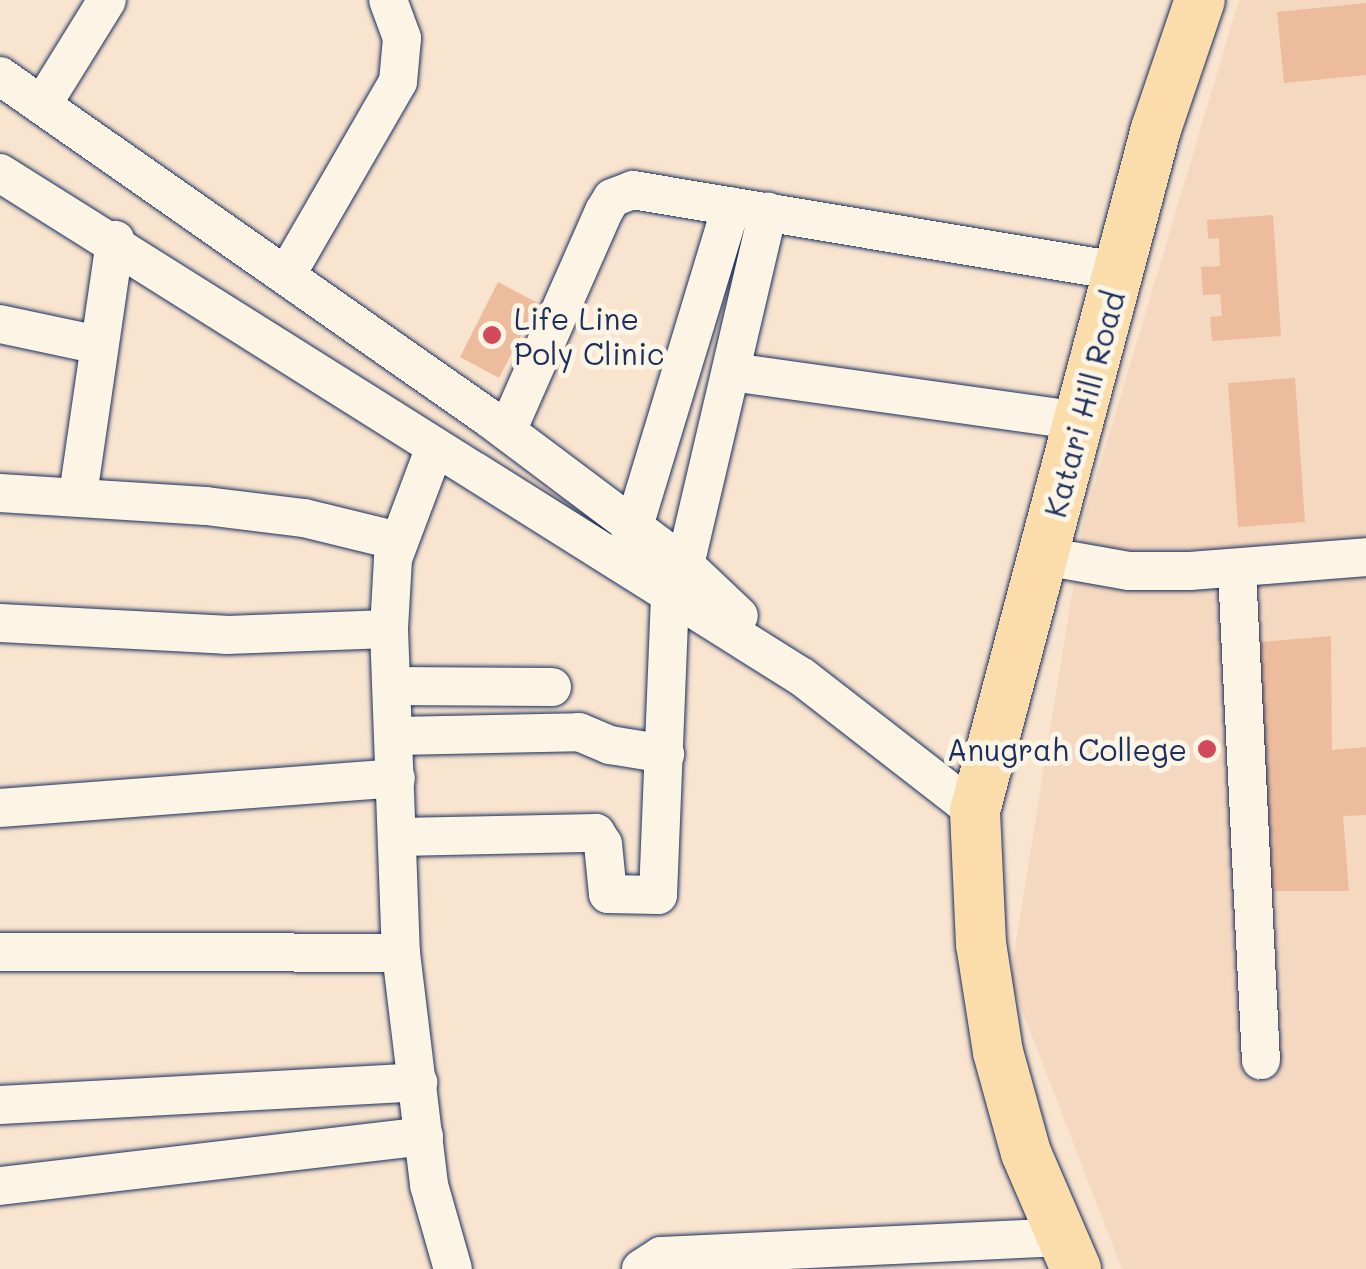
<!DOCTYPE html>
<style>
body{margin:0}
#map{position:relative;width:1366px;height:1269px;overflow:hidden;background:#f8e4cf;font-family:Mali,sans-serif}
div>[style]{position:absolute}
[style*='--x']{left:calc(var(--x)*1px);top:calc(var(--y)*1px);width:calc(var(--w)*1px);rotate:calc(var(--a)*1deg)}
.built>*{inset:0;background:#f5d8c0}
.building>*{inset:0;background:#edbc9d}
.roads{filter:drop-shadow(0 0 2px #1b2f5e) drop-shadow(0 0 2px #1b2f5e)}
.minor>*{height:38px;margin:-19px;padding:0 19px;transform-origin:19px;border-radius:19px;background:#fcf5e5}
.major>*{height:50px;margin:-25px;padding:0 25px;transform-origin:25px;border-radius:25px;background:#fbddab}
.dots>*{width:28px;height:28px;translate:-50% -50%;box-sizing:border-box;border:5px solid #fcf5e5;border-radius:50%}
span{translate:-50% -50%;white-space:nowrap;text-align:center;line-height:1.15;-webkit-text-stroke:10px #fcf5e5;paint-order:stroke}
.poi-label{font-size:30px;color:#1b2f5e}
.left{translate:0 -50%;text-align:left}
.right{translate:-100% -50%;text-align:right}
.street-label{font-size:30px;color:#1b2f5e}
</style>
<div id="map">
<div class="built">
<i style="clip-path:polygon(1239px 0,1366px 0,1366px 1269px,1122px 1269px,1010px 979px,1084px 519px)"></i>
</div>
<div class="building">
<i style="clip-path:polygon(1366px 3px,1366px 75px,1284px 83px,1277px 12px)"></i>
<i style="clip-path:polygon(1273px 215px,1281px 336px,1212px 341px,1210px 317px,1222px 316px,1220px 294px,1203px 295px,1201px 267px,1220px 266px,1219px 238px,1208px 239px,1207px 220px)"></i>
<i style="clip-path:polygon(498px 282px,538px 303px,499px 378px,460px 357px)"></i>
<i style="clip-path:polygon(1295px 378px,1305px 522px,1238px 527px,1228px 383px)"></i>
<i style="clip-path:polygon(1331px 636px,1332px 750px,1366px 747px,1366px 815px,1343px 816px,1349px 891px,1259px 891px,1248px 643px)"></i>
</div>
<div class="roads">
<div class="minor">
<i style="--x:0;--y:76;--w:597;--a:34.97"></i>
<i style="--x:489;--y:418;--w:245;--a:36.9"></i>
<i style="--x:685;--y:565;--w:74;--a:43.4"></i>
<i style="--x:42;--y:105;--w:123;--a:-58.2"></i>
<i style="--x:0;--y:173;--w:947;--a:32.15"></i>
<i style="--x:802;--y:677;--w:219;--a:37.8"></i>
<i style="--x:287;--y:274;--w:222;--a:-60"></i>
<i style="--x:398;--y:82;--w:44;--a:-84.8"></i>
<i style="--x:402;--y:38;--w:40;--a:-110.2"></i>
<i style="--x:0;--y:324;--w:101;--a:12"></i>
<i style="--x:732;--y:372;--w:351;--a:8"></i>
<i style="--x:507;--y:431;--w:240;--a:-66.2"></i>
<i style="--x:604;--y:211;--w:15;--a:-58"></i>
<i style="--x:612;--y:198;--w:22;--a:-21"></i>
<i style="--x:633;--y:190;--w:493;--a:9.5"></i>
<i style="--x:435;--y:447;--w:120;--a:110.6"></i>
<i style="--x:393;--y:559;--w:70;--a:93.3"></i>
<i style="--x:389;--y:629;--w:324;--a:87.9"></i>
<i style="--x:401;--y:953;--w:234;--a:83.1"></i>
<i style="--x:429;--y:1185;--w:87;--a:74.1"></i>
<i style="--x:0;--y:493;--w:206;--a:3.6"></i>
<i style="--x:206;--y:506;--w:99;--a:7"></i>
<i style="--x:304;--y:518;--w:97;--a:13.7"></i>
<i style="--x:78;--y:495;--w:258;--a:-81.7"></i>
<i style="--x:628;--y:546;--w:355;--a:-73.1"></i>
<i style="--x:1044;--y:556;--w:86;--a:10"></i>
<i style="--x:1129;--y:571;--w:61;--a:0"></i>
<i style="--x:1190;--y:571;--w:177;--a:-4.5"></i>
<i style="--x:685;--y:565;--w:363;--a:-76.8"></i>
<i style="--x:1237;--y:571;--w:490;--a:87.2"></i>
<i style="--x:0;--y:623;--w:226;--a:3"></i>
<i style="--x:226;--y:635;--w:163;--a:-2.1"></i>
<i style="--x:392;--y:686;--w:160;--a:0.4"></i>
<i style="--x:395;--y:736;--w:184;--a:-1.2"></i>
<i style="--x:579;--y:732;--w:34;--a:23"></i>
<i style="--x:610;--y:745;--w:56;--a:9.3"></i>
<i style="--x:0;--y:808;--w:397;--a:-4.3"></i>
<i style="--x:399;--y:837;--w:197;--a:-1.2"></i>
<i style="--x:596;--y:833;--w:13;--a:58"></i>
<i style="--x:603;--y:844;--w:50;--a:84.3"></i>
<i style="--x:608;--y:894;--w:50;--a:1.1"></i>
<i style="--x:658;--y:895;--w:304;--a:-87.7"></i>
<i style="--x:0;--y:952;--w:401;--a:0.1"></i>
<i style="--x:0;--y:1105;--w:419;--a:-3.1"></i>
<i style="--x:0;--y:1186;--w:427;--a:-6.7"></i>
<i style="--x:641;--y:1269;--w:24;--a:-33"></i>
<i style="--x:661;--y:1256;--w:401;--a:-2.7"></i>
</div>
<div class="major">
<i style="--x:1076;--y:1269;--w:126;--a:-113.3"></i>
<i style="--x:1026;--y:1153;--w:105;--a:-105.5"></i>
<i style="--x:998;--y:1052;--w:109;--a:-98.9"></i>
<i style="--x:981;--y:944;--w:133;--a:-92.6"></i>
<i style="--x:975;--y:811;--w:706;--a:-75.14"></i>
<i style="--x:1156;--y:129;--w:136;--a:-71.2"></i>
</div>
</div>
<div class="dots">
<i style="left:492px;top:335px;background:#d1495b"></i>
<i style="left:1207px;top:749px;background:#d1495b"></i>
</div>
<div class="poi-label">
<span class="left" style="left:514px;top:335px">Life Line<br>Poly Clinic</span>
<span class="right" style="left:1187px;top:749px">Anugrah College</span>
</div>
<div class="street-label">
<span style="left:1084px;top:404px;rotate:-75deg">Katari Hill Road</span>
</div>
</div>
